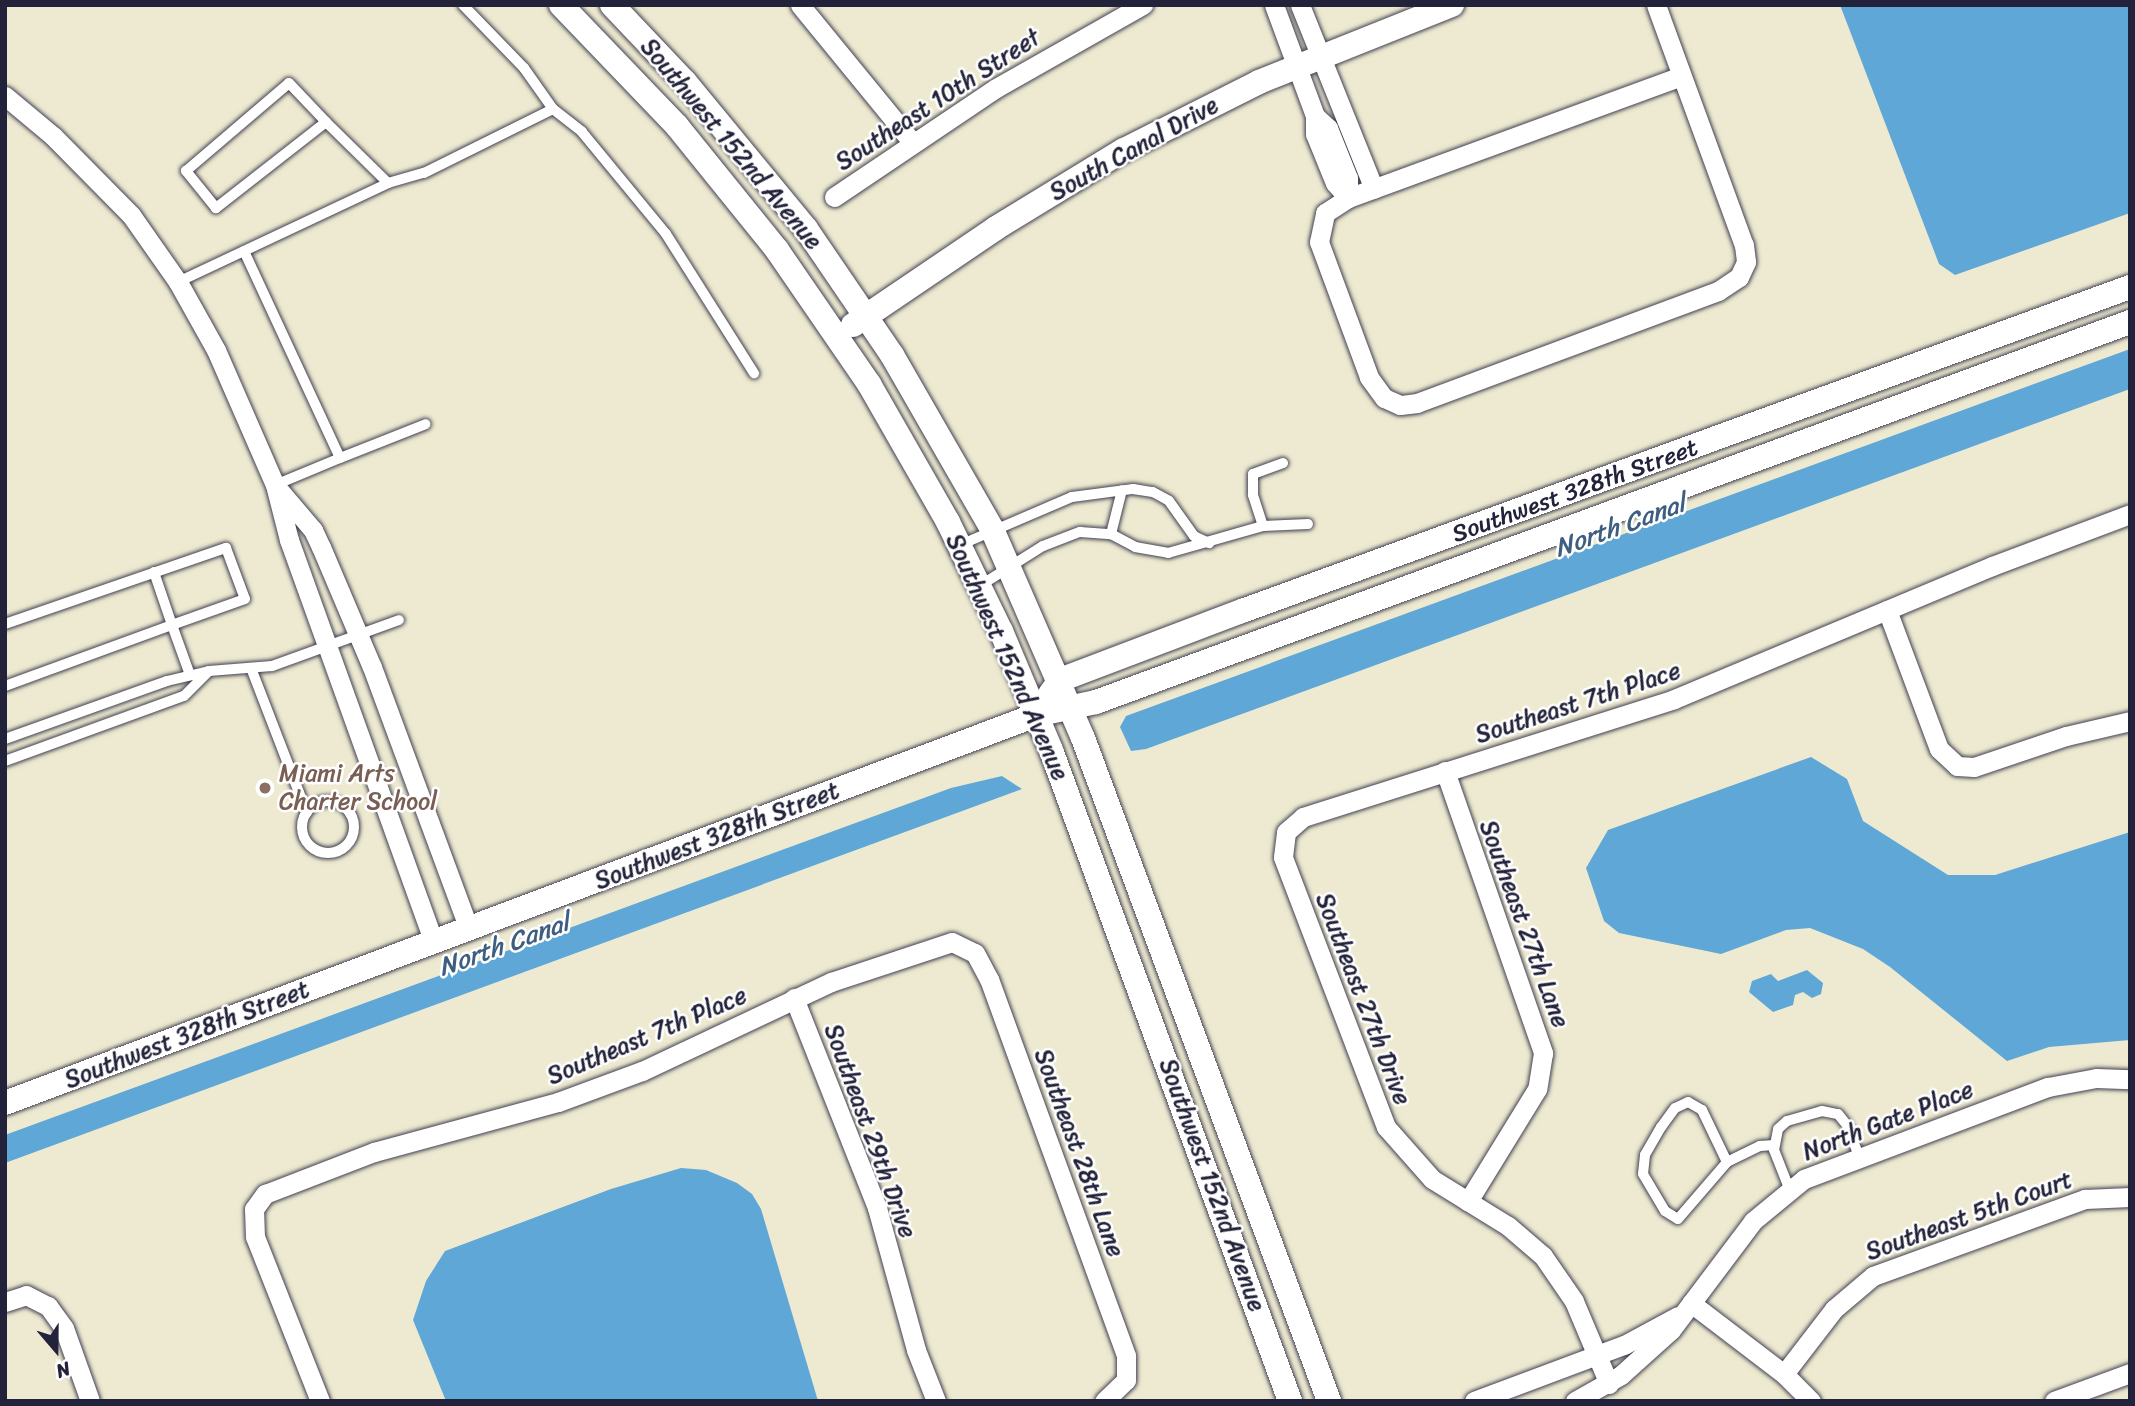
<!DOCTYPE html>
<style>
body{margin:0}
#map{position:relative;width:2135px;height:1406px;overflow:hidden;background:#eeead1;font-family:Sriracha,sans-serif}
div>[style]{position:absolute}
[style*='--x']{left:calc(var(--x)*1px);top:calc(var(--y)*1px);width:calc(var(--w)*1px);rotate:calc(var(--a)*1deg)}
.water>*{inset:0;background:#5fa7d6}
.roads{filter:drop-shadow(0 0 2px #414052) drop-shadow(0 0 2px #414052)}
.service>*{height:10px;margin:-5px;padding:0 5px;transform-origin:5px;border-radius:5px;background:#fff}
.service>.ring{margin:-5px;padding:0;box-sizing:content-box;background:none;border:10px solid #fff;border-radius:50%}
.minor>*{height:19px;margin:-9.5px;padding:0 9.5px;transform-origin:9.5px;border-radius:9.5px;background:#fff}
.tertiary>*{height:24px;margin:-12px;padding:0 12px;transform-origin:12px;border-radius:12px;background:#fff}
.dots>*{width:19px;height:19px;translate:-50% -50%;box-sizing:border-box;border:4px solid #fff;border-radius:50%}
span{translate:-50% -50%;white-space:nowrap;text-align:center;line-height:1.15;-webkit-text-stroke:5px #fff;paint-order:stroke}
.street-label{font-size:24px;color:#22223b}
.education-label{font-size:24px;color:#785e54}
.left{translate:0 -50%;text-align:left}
.water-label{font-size:26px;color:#3d5e81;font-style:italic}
.frame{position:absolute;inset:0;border:7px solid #22223b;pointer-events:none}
.north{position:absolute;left:21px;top:1315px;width:70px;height:70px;-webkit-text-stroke:5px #fff;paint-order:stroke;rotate:160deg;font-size:19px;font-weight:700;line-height:28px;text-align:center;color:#22223b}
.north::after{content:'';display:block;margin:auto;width:24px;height:32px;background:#22223b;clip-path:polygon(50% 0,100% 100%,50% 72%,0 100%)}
</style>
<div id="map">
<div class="water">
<i style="clip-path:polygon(1840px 5px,2130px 5px,2130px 213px,1955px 275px,1939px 264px)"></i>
<i style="clip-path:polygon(2130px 349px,2130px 389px,1146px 749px,1131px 751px,1120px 727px,1126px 716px)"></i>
<i style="clip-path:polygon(1811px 757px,1847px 779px,1863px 821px,1948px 875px,1995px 875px,2130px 832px,2130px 1040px,2049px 1047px,2007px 1061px,1890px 967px,1863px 949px,1810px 928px,1786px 930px,1721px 954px,1619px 933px,1604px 921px,1586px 868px,1608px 830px)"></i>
<i style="clip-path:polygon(1002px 776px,1022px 789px,5px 1163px,5px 1135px,951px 788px)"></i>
<i style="clip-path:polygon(1807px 970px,1823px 983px,1821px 994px,1812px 998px,1803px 992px,1795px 995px,1793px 1005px,1773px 1012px,1749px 992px,1752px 981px,1771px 974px,1778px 981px)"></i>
<i style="clip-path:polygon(681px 1168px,706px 1170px,737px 1183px,752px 1194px,761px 1209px,818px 1401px,446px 1401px,413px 1320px,426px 1281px,445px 1251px,611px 1189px)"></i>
</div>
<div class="roads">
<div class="service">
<i style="--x:463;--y:5;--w:88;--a:45.9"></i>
<i style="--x:524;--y:68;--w:50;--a:54.7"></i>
<i style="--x:388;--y:183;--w:37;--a:-16"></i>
<i style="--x:424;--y:173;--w:144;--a:-26.4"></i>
<i style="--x:553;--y:109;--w:37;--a:38"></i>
<i style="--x:582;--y:132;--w:132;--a:50.5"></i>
<i style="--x:666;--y:234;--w:165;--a:57.7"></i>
<i style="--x:244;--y:251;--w:228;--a:65.1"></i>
<i style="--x:340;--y:458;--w:70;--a:157.4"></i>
<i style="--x:178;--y:282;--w:232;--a:-25.2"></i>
<i style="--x:388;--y:183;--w:87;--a:-135.5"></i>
<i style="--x:326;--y:122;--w:140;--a:142"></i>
<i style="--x:216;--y:208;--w:48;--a:-129"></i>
<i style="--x:186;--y:171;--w:135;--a:-40.5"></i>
<i style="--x:289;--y:83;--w:54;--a:46.5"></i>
<i style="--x:340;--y:458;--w:92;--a:-21.6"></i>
<i style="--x:1263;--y:526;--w:33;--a:-108"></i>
<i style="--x:1253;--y:495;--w:21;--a:-90"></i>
<i style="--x:1253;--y:474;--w:32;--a:-20"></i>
<i style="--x:1111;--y:534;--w:45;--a:-76"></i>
<i style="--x:960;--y:545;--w:122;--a:-23.2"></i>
<i style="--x:1072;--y:497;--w:62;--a:-7.5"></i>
<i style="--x:1133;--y:489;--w:20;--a:9"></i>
<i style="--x:1153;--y:492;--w:18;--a:29"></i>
<i style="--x:1169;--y:501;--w:43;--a:54.5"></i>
<i style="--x:1194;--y:536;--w:17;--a:25"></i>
<i style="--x:981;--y:585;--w:73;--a:-32.2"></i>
<i style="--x:1043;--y:546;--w:40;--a:-21"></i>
<i style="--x:1080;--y:532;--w:31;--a:4"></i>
<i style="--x:1111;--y:534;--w:27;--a:28"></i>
<i style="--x:1135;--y:547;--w:34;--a:10"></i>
<i style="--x:1168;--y:553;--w:99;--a:-15.9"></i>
<i style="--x:1263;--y:526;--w:45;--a:-2.5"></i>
<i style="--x:5;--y:624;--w:234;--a:-19"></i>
<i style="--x:226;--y:548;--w:54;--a:69.6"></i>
<i style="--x:245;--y:599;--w:77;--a:160.4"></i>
<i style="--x:172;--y:625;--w:53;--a:70.2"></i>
<i style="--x:251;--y:668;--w:155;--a:68.9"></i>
<i style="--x:5;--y:686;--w:178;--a:-20.1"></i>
<i style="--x:172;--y:625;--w:56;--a:-108.8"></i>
<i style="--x:5;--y:739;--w:172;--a:-19.7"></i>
<i style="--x:167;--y:681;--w:43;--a:-13.4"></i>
<i style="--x:209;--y:671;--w:63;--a:-4.5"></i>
<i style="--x:272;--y:666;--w:135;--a:-19.9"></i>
<i style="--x:5;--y:761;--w:190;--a:-20"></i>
<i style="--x:184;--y:696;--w:35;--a:-45"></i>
<i class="ring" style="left:302px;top:801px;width:42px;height:42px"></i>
<i style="--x:1727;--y:1162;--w:58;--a:-115.7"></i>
<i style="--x:1702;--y:1110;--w:16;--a:-150"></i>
<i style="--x:1688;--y:1102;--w:14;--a:155"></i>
<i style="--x:1675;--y:1108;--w:24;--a:126"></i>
<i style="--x:1661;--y:1127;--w:32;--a:120"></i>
<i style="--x:1645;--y:1155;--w:19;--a:96"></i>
<i style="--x:1643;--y:1174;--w:43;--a:59.3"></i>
<i style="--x:1665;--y:1211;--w:15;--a:32"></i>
<i style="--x:1678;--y:1219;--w:75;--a:-49.3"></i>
<i style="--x:1727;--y:1162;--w:37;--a:-26"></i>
<i style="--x:1760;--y:1146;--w:14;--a:-4"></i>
<i style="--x:1789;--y:1188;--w:41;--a:-111.5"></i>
<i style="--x:1774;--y:1150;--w:21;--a:-79"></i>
<i style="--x:1778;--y:1129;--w:12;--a:-42"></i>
<i style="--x:1787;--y:1121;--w:36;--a:-16"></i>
<i style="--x:1822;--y:1111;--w:16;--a:11"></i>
<i style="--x:1838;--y:1114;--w:14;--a:51"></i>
<i style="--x:1847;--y:1125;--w:33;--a:69"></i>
</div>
<div class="minor">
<i style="--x:800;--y:5;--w:177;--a:50.7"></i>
<i style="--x:1274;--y:5;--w:118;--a:69.7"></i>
<i style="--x:1315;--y:116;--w:18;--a:90"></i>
<i style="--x:1315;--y:134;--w:53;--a:67.8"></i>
<i style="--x:1335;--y:183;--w:20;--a:49"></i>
<i style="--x:1300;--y:5;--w:198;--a:68.1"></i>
<i style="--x:1656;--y:5;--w:256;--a:69.9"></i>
<i style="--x:1744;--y:245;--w:17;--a:83"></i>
<i style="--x:1746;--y:262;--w:17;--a:115"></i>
<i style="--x:1739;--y:277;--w:25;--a:146"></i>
<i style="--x:1718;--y:291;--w:321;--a:159.6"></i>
<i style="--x:1417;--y:403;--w:17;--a:173"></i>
<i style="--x:1400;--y:405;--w:17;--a:-156"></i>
<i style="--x:1384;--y:398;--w:26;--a:-126"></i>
<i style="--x:1369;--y:377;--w:144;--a:-110.3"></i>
<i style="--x:1319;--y:242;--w:30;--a:-78"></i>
<i style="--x:1325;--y:213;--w:27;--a:-33"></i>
<i style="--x:1348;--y:198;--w:355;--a:-20.1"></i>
<i style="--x:5;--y:96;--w:62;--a:39.8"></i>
<i style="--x:53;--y:136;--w:111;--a:45.4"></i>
<i style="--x:131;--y:215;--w:82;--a:55"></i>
<i style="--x:178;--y:282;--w:78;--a:60.8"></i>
<i style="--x:216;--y:350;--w:147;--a:66.4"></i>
<i style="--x:275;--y:485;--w:57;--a:75.7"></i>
<i style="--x:289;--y:540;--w:427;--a:70.2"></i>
<i style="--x:1315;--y:116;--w:18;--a:43"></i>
<i style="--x:1328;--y:128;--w:54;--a:68.2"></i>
<i style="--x:1348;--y:178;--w:20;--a:90"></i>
<i style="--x:834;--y:197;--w:195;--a:-33.9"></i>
<i style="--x:996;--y:88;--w:169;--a:-29.5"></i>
<i style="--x:278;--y:489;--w:54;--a:49.5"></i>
<i style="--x:313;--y:530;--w:19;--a:65"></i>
<i style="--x:321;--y:547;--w:130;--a:67"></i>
<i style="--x:372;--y:667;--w:279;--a:69.7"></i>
<i style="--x:1887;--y:610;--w:148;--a:69.5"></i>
<i style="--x:1939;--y:749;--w:25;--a:43"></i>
<i style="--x:1957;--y:766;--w:17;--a:3"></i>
<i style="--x:1974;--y:767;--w:97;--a:-18.6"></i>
<i style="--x:2066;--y:736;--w:66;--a:-13.2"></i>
<i style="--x:1445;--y:771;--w:299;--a:70.8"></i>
<i style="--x:1543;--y:1053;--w:36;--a:99"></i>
<i style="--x:1537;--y:1089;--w:132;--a:121.6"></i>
<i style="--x:794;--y:998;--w:226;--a:68.4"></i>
<i style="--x:877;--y:1208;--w:147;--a:74.6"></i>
<i style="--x:916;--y:1350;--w:55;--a:68.6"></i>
<i style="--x:5;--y:1302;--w:22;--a:-18"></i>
<i style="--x:26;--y:1295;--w:25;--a:27"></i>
<i style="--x:48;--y:1306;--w:27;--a:54"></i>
<i style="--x:64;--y:1328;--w:77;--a:70.4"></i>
<i style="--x:1691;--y:1303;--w:117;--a:37.4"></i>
<i style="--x:1784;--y:1374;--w:38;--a:45"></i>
<i style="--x:1784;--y:1374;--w:82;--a:-52.4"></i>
<i style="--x:1834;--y:1309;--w:51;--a:-40.2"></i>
<i style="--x:1873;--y:1276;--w:226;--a:-20"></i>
<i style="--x:2085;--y:1199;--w:45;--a:-2.5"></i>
<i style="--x:1609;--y:1384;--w:90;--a:-112.9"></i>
<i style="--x:1574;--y:1301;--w:55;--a:-124.6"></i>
<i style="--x:1543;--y:1256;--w:46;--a:-139.4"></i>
<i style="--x:1508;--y:1226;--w:89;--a:-148.3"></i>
<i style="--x:1432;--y:1179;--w:69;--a:-131.5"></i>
<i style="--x:1386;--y:1127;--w:289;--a:-110.9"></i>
<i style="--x:1283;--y:857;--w:25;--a:-83"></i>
<i style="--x:1286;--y:832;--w:23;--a:-41"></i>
<i style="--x:1303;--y:817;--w:389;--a:-17.6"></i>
<i style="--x:1674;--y:699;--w:345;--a:-22.7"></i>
<i style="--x:1992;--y:566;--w:147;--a:-20.6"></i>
<i style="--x:320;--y:1401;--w:176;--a:-111.6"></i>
<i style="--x:255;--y:1237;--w:28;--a:-92"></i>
<i style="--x:254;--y:1209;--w:19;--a:-54"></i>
<i style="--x:265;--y:1194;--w:117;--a:-21.1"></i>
<i style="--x:374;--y:1152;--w:191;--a:-15.2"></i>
<i style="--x:558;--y:1102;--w:90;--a:-20.3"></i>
<i style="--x:642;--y:1071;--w:209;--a:-25.2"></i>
<i style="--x:831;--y:982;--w:127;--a:-18.3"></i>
<i style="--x:952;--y:942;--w:25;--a:26"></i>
<i style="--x:975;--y:953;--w:30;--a:62"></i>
<i style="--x:989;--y:979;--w:401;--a:70"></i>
<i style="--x:1126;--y:1356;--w:24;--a:90"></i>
<i style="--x:1126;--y:1380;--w:30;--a:136"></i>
<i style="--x:1474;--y:1401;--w:160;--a:-20.5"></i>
<i style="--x:1624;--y:1345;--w:61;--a:-28.2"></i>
<i style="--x:1575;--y:1401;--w:53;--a:-29.5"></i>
<i style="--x:1621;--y:1375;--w:67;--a:-42"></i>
<i style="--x:1671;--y:1330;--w:136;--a:-53"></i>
<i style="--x:1753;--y:1221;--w:66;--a:-39.5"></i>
<i style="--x:1804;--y:1179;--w:261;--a:-20.7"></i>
<i style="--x:2048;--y:1087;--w:49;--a:-10.6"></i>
<i style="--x:2096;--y:1078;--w:34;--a:2"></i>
<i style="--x:2054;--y:1401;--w:81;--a:-20.2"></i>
</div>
<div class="tertiary">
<i style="--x:561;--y:5;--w:168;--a:46.2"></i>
<i style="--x:677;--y:126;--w:159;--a:51.1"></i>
<i style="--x:777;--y:250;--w:163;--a:55.5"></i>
<i style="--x:869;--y:384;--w:159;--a:60.2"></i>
<i style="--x:948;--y:522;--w:121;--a:64.1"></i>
<i style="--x:1001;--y:631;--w:129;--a:67.2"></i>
<i style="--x:1051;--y:750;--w:693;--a:69.84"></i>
<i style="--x:612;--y:5;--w:106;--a:46.5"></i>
<i style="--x:685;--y:82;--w:190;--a:50.5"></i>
<i style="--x:806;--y:229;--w:153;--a:55.7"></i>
<i style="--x:892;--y:355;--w:201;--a:60.1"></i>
<i style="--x:992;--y:529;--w:228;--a:66.5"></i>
<i style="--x:1083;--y:738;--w:707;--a:69.64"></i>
<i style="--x:853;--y:325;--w:173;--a:-34.1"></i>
<i style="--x:996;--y:228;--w:150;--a:-31.4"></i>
<i style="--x:1124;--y:150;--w:151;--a:-26.7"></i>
<i style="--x:1259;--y:82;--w:208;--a:-21.8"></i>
<i style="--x:1050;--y:694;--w:17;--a:-54"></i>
<i style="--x:1060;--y:680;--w:195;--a:-20.8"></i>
<i style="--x:1242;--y:611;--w:945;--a:-20.05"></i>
<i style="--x:5;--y:1103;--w:1102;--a:-20.62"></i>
<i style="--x:1036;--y:715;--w:61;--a:-12.2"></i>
<i style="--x:1096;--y:702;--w:1102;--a:-20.18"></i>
</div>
</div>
<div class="dots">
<i style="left:265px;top:788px;background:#8d6e63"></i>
</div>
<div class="street-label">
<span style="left:938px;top:100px;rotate:-33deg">Southeast 10th Street</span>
<span style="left:731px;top:144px;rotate:50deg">Southwest 152nd Avenue</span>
<span style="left:1134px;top:149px;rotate:-29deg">South Canal Drive</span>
<span style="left:1575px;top:491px;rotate:-20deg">Southwest 328th Street</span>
<span style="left:1007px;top:657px;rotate:66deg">Southwest 152nd Avenue</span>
<span style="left:1578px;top:703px;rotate:-18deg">Southeast 7th Place</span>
<span style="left:717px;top:836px;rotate:-21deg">Southwest 328th Street</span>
<span style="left:1524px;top:924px;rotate:70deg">Southeast 27th Lane</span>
<span style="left:1363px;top:999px;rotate:69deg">Southeast 27th Drive</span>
<span style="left:187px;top:1035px;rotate:-21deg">Southwest 328th Street</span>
<span style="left:647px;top:1036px;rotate:-23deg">Southeast 7th Place</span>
<span style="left:1888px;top:1121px;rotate:-21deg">North Gate Place</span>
<span style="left:870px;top:1131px;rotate:70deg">Southeast 29th Drive</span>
<span style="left:1079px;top:1153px;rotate:70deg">Southeast 28th Lane</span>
<span style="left:1212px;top:1185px;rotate:70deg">Southwest 152nd Avenue</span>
<span style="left:1969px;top:1216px;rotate:-20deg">Southeast 5th Court</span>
</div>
<div class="education-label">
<span class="left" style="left:279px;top:788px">Miami Arts<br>Charter School</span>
</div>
<div class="water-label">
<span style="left:1620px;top:526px;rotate:-20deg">North Canal</span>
<span style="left:504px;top:945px;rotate:-20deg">North Canal</span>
</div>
<div class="frame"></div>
<div class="north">N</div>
</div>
